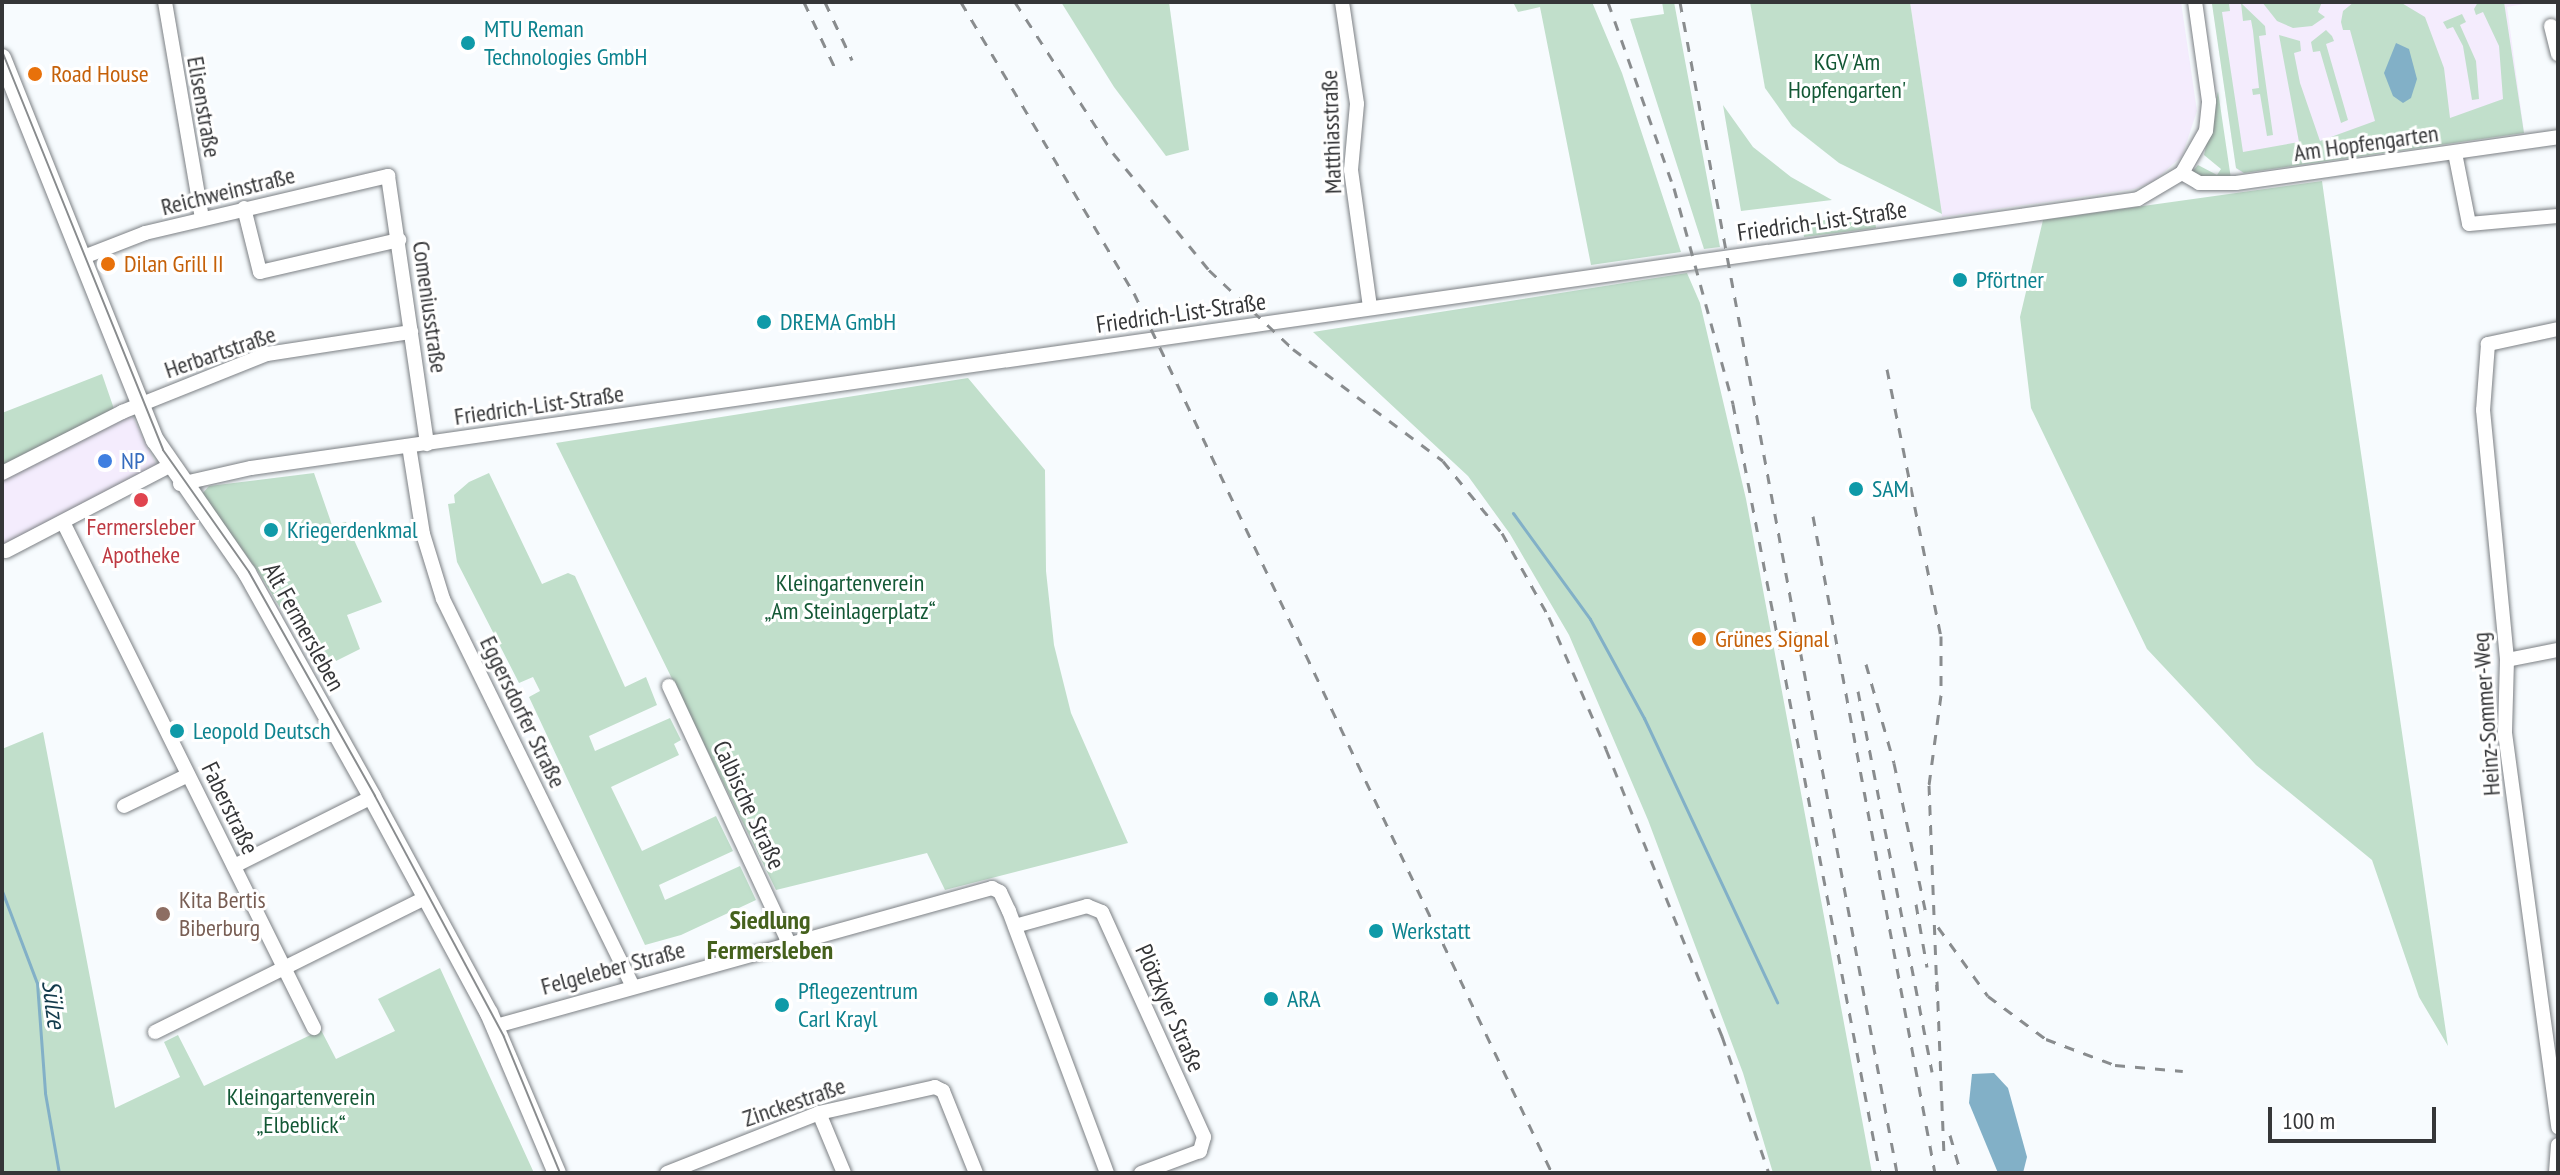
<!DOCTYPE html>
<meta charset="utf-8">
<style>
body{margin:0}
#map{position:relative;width:2560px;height:1175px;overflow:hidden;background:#f7fbfe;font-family:"PT Sans Narrow",sans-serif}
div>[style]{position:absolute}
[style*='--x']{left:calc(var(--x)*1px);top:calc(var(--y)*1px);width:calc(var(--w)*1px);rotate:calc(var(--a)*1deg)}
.commercial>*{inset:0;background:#f4ecfd}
.green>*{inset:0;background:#c1dfcb}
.water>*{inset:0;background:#82b0c7}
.stream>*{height:3px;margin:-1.5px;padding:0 1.5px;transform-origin:1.5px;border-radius:1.5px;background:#82b0c7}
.roads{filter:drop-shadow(0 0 2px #7c8084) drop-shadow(0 0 2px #7c8084)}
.minor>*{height:14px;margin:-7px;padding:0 7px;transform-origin:7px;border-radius:7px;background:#fff}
.major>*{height:18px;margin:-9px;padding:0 9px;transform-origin:9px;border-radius:9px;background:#fff}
.tram>*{height:2px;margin:-1px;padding:0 1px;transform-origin:1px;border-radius:1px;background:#898c8e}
.rail>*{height:3px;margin-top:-1.5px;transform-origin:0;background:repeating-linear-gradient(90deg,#898c8e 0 10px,transparent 0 20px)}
.dots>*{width:22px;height:22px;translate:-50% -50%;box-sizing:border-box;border:4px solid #fff;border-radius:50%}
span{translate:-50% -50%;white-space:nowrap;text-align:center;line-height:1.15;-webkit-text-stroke:6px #fff;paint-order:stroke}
.culture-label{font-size:24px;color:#0d838f}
.left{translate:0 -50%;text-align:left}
.park-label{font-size:24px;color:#135835}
.food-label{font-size:24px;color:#c56008}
.street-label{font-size:24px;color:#353638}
.shop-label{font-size:24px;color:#366cbe}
.health-label{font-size:24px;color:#be3a42}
.education-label{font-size:24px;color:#785e54}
.neighbourhood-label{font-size:26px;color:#45611d;font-weight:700}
.water-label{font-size:26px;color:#133b4c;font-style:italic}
.frame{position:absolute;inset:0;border:4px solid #353638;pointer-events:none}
.scale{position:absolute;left:2268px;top:1107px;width:168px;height:36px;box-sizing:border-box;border:4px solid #353638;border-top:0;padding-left:10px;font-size:24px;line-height:28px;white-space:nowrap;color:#353638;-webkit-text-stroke:6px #fff;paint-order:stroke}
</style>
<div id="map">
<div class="commercial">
<i style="clip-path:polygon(1910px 2px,2181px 2px,2197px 111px,2182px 156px,2154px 181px,2134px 189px,1942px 217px)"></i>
<i style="clip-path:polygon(2212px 2px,2535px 2px,2507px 7px,2524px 131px,2241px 173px,2236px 168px)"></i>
<i style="clip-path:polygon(131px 413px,158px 468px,2px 552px,2px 478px)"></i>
</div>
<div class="green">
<i style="clip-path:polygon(1061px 2px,1169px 2px,1189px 150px,1166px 156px,1114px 87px)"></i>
<i style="clip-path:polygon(1513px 2px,1592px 2px,1622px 73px,1681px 252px,1591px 265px,1540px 7px,1518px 12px)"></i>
<i style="clip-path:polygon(1662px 2px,1674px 2px,1720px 247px,1704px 249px,1630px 19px,1664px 14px)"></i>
<i style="clip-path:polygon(1750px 2px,1910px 2px,1942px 214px,1839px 163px,1792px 126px,1765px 88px)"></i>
<i style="clip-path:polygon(2262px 2px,2322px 2px,2318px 12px,2325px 17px,2312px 26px,2293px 28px,2277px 21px)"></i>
<i style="clip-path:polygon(2354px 2px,2400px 2px,2425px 17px,2444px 68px,2450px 118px,2503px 99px,2499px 46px,2483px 12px,2476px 15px,2474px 9px,2478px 2px,2504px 2px,2524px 133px,2244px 173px,2236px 168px,2212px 4px,2229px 4px,2230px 11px,2222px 12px,2243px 152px,2299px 142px,2279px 35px,2300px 41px,2301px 51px,2294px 53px,2300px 83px,2320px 141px,2375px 121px,2350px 30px,2343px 30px,2341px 22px,2343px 11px)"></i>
<i style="clip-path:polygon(2241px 3px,2265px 26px,2266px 35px,2259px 36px,2273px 135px,2267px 136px,2260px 94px,2253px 95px,2252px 89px,2259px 88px,2253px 31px,2251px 20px,2243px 21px)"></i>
<i style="clip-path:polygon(2462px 14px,2466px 22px,2460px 25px,2476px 61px,2479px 99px,2472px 100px,2463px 46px,2453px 27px,2447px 29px,2443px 22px)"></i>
<i style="clip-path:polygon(2326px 30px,2332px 36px,2334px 41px,2326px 44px,2348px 120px,2341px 123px,2320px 51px,2313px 52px,2311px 42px)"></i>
<i style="clip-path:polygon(2218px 91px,2231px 179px,2188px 177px,2198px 165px,2217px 175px,2221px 169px,2204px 155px)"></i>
<i style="clip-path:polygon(1723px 105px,1753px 147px,1791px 177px,1832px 200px,1741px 211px)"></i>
<i style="clip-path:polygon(2322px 181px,2340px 310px,2448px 1046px,2419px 997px,2372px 860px,2256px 765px,2147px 649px,2031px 408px,2020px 317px,2043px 220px)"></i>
<i style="clip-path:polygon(1874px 214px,1876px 228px,1804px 237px,1802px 223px)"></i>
<i style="clip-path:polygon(1687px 273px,1700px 303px,1746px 499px,1872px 1173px,1773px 1173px,1743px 1073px,1648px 820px,1569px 635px,1510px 534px,1468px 476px,1313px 332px)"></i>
<i style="clip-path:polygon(102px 374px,114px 409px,2px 465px,2px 413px)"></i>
<i style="clip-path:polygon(968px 378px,1045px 470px,1046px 571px,1054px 645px,1071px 713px,1128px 843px,945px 890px,927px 853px,776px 890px,556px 443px)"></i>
<i style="clip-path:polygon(314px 473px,332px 525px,346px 522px,382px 602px,347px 615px,360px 649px,318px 670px,259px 573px,202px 494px,209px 486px)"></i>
<i style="clip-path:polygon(489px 473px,542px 584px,568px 573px,575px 576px,625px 687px,646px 677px,657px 705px,589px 736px,595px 751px,670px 718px,681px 740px,674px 744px,679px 755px,611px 787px,642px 851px,716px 816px,733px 851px,659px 885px,665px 900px,740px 866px,756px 900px,681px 935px,645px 945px,529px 697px,540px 691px,533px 677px,519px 683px,457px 562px,448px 504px,455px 503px,454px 495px,469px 482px)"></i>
<i style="clip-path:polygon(43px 732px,115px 1108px,180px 1077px,164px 1042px,178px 1035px,204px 1086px,321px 1030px,336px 1059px,395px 1031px,378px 999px,440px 968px,534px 1173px,2px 1173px,2px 749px)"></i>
</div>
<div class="water">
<i style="clip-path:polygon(2396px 43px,2409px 49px,2417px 79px,2411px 98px,2403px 103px,2393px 96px,2384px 73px)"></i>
<i style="clip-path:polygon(1994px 1073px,2008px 1088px,2027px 1157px,2023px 1173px,1998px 1173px,1969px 1103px,1972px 1074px)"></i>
</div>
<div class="stream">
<i style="--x:1513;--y:513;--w:131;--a:54"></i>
<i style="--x:1590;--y:619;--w:113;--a:61.4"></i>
<i style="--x:1644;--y:718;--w:314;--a:64.9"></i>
<i style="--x:2;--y:891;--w:98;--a:69.2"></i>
<i style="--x:37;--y:983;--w:110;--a:85.8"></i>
<i style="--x:45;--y:1093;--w:81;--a:80.1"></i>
</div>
<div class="roads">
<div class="minor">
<i style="--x:165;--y:2;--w:219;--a:80.3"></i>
<i style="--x:1342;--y:2;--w:103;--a:81.6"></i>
<i style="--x:1357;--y:104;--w:66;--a:95.2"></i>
<i style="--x:1351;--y:170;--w:138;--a:82.1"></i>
<i style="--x:2551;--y:26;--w:29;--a:76"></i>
<i style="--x:2455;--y:153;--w:72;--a:78.8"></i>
<i style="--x:2469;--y:224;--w:89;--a:-5.1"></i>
<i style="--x:2182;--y:173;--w:20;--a:30"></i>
<i style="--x:2199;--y:183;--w:37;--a:0"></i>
<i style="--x:2236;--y:183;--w:325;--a:-8.1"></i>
<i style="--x:244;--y:208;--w:66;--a:76"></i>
<i style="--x:260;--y:272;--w:143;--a:-13"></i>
<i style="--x:81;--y:258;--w:69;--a:-21.3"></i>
<i style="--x:145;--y:233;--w:250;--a:-13.2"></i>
<i style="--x:388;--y:176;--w:271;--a:81.7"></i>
<i style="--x:2558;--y:329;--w:72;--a:167.9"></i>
<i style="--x:2488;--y:344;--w:66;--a:94.3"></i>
<i style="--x:2483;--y:410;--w:251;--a:84.5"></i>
<i style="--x:2507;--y:660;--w:73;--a:91.6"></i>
<i style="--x:2505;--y:733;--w:398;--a:82.3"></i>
<i style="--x:409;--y:446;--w:89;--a:81"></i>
<i style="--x:423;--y:534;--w:68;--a:72.9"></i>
<i style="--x:443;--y:599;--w:430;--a:63.9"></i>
<i style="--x:2;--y:473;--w:135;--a:-26.9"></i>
<i style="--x:122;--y:412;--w:156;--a:-21.8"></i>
<i style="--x:267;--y:354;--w:146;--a:-8.7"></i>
<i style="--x:180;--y:484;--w:73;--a:-12.7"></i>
<i style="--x:251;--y:468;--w:1906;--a:-8.11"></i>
<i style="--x:2138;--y:199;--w:51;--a:-30.6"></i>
<i style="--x:2182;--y:173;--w:48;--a:-60.3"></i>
<i style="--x:2206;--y:131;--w:30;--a:-84"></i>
<i style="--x:2209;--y:101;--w:100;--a:-98"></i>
<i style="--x:63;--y:522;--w:565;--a:63.62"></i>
<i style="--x:6;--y:551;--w:184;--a:-27.5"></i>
<i style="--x:2507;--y:660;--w:52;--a:-11.1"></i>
<i style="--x:669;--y:686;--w:284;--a:65"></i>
<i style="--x:124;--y:806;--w:71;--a:-25.8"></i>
<i style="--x:234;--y:866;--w:154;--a:-26.6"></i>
<i style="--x:1015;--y:926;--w:75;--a:-15.5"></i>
<i style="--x:1087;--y:906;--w:16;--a:22"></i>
<i style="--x:1102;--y:912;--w:247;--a:65.6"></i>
<i style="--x:1204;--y:1137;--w:15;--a:106"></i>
<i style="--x:1200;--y:1151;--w:63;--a:159.6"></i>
<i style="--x:496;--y:1026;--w:515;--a:-15.55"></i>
<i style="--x:992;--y:888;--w:9;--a:27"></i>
<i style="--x:1000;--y:892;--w:21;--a:65"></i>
<i style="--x:1009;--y:911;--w:280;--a:69.5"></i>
<i style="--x:155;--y:1032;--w:304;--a:-26.4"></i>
<i style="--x:819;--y:1113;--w:65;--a:67.4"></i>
<i style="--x:667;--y:1173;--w:163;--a:-21.5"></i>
<i style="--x:819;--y:1113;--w:119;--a:-12.6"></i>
<i style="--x:935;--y:1087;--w:9;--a:27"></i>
<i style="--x:943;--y:1091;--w:88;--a:68.1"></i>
<i style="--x:2556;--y:1173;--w:28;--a:-86"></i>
</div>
<div class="major">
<i style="--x:2;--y:58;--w:412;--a:68.2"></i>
<i style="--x:155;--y:440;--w:162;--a:55.3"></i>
<i style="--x:247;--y:573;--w:257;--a:60.8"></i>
<i style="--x:372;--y:797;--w:246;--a:61.6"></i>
<i style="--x:489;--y:1013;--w:174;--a:67"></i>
</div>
</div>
<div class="tram">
<i style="--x:2;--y:51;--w:430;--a:68"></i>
<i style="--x:163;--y:450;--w:149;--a:54.8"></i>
<i style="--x:249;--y:572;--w:257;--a:60.6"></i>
<i style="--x:375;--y:796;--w:273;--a:61.8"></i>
<i style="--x:504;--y:1037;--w:147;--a:67.6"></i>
</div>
<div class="rail">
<i style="--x:804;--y:2;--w:77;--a:64.8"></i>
<i style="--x:825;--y:2;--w:64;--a:65"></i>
<i style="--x:961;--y:2;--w:339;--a:59.3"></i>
<i style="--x:1134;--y:293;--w:974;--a:64.59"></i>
<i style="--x:1015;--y:2;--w:180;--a:57"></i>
<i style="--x:1113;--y:153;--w:151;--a:50.6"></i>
<i style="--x:1209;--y:270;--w:115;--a:43.2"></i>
<i style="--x:1293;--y:349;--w:187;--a:36.7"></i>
<i style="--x:1443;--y:461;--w:93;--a:50.7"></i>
<i style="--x:1502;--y:533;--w:96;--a:60.8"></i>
<i style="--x:1549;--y:617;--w:144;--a:66.6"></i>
<i style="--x:1606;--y:749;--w:310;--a:68"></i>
<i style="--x:1722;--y:1036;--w:145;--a:71.1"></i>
<i style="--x:1608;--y:2;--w:197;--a:70.5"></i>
<i style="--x:1674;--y:188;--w:224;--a:74.7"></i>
<i style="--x:1733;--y:404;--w:783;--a:79.18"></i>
<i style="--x:1680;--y:2;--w:1191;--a:79.5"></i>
<i style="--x:1887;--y:369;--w:272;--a:78.6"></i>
<i style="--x:1941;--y:636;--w:59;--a:90"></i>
<i style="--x:1941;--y:695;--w:91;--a:97.6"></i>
<i style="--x:1929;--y:785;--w:205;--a:87.8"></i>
<i style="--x:1813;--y:516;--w:668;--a:79.48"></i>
<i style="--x:1866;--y:664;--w:103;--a:74.2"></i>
<i style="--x:1894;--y:763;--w:154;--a:78"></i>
<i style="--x:1858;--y:691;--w:388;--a:79"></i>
<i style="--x:1916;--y:904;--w:64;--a:80.1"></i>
<i style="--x:1938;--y:927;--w:85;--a:54.1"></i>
<i style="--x:1988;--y:996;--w:72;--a:36.6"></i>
<i style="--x:2046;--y:1039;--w:74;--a:20.6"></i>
<i style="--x:2115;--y:1065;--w:68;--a:5"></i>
<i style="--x:1937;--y:981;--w:176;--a:87.7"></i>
<i style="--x:1950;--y:1135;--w:40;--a:74"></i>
</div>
<div class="dots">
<i style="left:468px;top:43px;background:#0f9aa8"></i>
<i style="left:35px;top:74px;background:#e8710a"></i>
<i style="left:108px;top:264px;background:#e8710a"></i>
<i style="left:1960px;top:280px;background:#0f9aa8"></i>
<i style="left:764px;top:322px;background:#0f9aa8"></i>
<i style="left:105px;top:461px;background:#3f7fe0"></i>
<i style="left:1856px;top:489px;background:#0f9aa8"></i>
<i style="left:141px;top:500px;background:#e0444e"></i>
<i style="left:271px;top:530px;background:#0f9aa8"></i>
<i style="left:1699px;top:639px;background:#e8710a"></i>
<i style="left:177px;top:731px;background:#0f9aa8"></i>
<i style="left:163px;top:914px;background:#8d6e63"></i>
<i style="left:1376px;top:931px;background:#0f9aa8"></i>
<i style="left:1271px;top:999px;background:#0f9aa8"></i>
<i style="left:782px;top:1005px;background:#0f9aa8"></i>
</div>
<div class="culture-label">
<span class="left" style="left:484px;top:43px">MTU Reman<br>Technologies GmbH</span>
<span class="left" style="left:1976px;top:280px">Pförtner</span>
<span class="left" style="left:780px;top:322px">DREMA GmbH</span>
<span class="left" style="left:1872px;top:489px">SAM</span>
<span class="left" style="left:287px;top:530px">Kriegerdenkmal</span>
<span class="left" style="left:193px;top:731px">Leopold Deutsch</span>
<span class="left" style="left:1392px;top:931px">Werkstatt</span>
<span class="left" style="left:798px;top:1005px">Pflegezentrum<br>Carl Krayl</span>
<span class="left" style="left:1287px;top:999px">ARA</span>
</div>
<div class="park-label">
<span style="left:1847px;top:76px">KGV 'Am<br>Hopfengarten'</span>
<span style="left:850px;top:597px">Kleingartenverein<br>„Am Steinlagerplatz“</span>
<span style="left:301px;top:1111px">Kleingartenverein<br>„Elbeblick“</span>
</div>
<div class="food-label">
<span class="left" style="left:51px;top:74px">Road House</span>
<span class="left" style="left:124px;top:264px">Dilan Grill II</span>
<span class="left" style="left:1715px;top:639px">Grünes Signal</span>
</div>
<div class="street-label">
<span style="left:204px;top:107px;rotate:80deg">Elisenstraße</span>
<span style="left:1331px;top:132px;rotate:-92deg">Matthiasstraße</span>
<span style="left:2366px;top:143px;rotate:-8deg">Am Hopfengarten</span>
<span style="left:228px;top:191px;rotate:-14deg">Reichweinstraße</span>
<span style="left:1822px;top:221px;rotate:-8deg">Friedrich-List-Straße</span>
<span style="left:430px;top:307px;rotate:82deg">Comeniusstraße</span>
<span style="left:1181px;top:313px;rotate:-8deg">Friedrich-List-Straße</span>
<span style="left:220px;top:352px;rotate:-19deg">Herbartstraße</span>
<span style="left:539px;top:405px;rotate:-8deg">Friedrich-List-Straße</span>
<span style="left:304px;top:627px;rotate:61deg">Alt Fermersleben</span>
<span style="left:523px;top:712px;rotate:64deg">Eggersdorfer Straße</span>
<span style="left:2486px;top:714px;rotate:-94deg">Heinz-Sommer-Weg</span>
<span style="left:749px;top:805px;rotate:65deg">Calbische Straße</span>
<span style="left:230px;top:808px;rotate:64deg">Faberstraße</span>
<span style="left:613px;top:968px;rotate:-15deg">Felgeleber Straße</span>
<span style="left:1170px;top:1008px;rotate:66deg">Plötzkyer Straße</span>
<span style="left:794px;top:1102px;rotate:-19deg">Zinckestraße</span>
</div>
<div class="shop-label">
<span class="left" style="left:121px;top:461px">NP</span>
</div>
<div class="health-label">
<span style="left:141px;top:541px">Fermersleber<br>Apotheke</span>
</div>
<div class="education-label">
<span class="left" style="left:179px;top:914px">Kita Bertis<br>Biberburg</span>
</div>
<div class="neighbourhood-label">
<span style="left:770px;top:935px">Siedlung<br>Fermersleben</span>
</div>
<div class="water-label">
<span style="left:54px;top:1004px;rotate:83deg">Sülze</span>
</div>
<div class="frame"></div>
<div class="scale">100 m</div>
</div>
